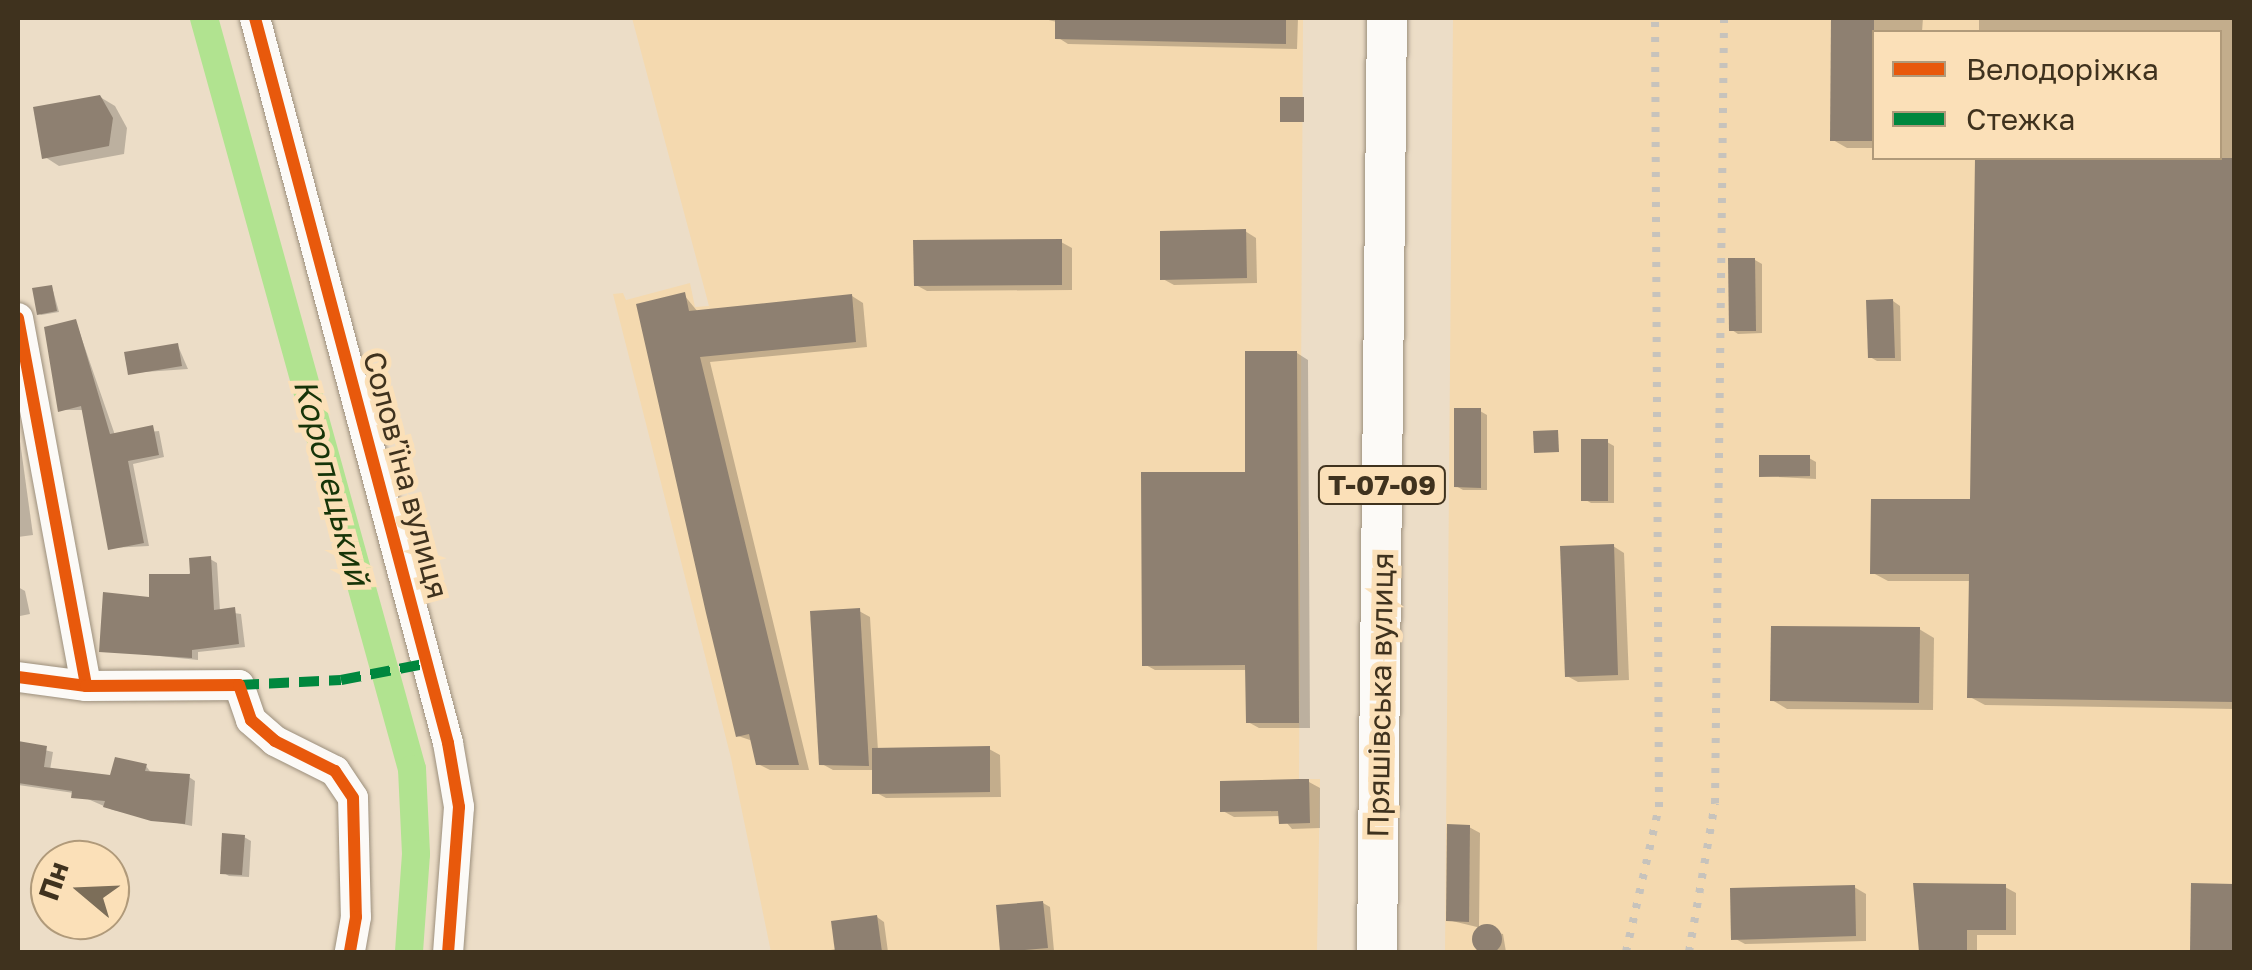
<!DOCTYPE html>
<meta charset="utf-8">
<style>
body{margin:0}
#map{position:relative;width:2252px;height:970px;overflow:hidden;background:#ecddc7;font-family:"Golos Text",sans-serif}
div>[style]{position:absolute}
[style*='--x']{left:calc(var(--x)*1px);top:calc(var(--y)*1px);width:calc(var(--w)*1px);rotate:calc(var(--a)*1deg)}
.built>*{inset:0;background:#f4d9af}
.shadow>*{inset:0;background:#0003}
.canal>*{height:28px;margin:-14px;padding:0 14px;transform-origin:14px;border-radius:14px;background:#b1e390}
.building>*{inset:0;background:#8e8071}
.round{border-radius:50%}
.roads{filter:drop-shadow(0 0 2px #9c8f7c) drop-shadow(0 0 2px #9c8f7c)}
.minor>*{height:30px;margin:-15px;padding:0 15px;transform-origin:15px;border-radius:15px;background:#fcfaf7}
.major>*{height:40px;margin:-20px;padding:0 20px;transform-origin:20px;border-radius:20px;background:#fcfaf7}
.rail>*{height:8px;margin-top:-4px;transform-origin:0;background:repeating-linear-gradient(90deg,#c7c3bc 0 5px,transparent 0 15px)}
.quiet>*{height:10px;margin-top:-5px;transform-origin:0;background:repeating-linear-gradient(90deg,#00873e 0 20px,transparent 0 30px)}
.cycleway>*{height:12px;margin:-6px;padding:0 6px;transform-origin:6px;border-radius:6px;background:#e8590c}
span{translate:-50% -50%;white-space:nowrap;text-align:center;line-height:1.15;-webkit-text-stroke:10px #fbe0b8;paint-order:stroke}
.shield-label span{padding:2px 8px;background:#fbe0b8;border:2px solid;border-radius:8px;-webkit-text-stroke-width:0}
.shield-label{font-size:28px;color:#3f321e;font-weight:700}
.street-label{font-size:30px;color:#3f321e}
.water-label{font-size:32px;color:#163408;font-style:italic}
.frame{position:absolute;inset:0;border:20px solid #3f321e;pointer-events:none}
.legend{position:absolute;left:1872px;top:30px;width:350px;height:130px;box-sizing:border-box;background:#fbe0b8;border:2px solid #b09a7a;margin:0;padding:12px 18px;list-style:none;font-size:30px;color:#3f321e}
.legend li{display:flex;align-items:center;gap:20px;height:50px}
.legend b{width:50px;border:2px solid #b09a7a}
.north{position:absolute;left:30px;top:840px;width:100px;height:100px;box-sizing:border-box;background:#fbe0b8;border:2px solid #b09a7a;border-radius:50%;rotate:289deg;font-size:28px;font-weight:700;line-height:40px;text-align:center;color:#3f321e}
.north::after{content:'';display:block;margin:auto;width:35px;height:45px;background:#7c6e59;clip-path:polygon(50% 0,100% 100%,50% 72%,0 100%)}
</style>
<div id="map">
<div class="built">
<i style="clip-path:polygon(632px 18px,1303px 18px,1299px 779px,1320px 779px,1317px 952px,771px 952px,731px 758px,613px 294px,623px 293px,626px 300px,690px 283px,695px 307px,709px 306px)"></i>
<i style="clip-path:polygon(evenodd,1453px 18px,2234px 18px,2234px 952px,1445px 952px,1453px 18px,1874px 32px,2220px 32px,2220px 158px,1874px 158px,1874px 32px)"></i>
</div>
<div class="shadow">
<i style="clip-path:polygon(1040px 18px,1298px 18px,1297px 49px,1068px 44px,1057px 37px,1057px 22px)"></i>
<i style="clip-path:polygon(1833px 18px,1923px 18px,1922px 32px,1874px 32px,1874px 148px,1847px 148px,1833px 140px)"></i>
<i style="clip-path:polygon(1979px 18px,2234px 18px,2234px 709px,1985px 705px,1970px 697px,1972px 581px,1888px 581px,1873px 573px,1973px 501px,1977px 158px,2220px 158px,2220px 32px,1979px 32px)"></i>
<i style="clip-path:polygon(100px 97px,115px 106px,127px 128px,124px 154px,59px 166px,45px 157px)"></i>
<i style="clip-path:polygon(1245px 231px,1256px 238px,1257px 283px,1174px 285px,1163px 279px)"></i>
<i style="clip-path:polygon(1061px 242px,1072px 248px,1072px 290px,927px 291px,916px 285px)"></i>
<i style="clip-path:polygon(1755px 260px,1762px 264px,1762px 333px,1738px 334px,1732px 330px)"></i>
<i style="clip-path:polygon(52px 287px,59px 312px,41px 315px,39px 313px)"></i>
<i style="clip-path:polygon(684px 295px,698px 312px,852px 296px,863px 303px,867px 347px,710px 362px,809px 770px,770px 770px,758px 764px,753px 741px,738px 736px)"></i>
<i style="clip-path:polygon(1893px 301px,1900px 306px,1901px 361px,1877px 361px,1870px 357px)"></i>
<i style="clip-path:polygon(76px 322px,115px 435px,159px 431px,164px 457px,133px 464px,149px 546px,110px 548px,84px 410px,60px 410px)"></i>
<i style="clip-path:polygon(178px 346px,188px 369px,130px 373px)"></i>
<i style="clip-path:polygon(1297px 353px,1308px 360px,1310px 728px,1259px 728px,1248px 722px,1248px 670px,1155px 670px,1144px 664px,1248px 475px)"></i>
<i style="clip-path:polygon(1480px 411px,1487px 415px,1487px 490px,1463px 490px,1456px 486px)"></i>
<i style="clip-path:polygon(18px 427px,33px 535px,18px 537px)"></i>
<i style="clip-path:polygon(1607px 442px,1614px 446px,1614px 503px,1591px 503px,1584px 499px)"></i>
<i style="clip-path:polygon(1809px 458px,1816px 462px,1816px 479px,1762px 476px)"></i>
<i style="clip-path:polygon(1613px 546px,1624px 553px,1629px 680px,1578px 682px,1567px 676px)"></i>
<i style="clip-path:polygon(210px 559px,217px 563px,220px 611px,241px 614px,245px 647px,198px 652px,198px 660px,101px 650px,152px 600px)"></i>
<i style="clip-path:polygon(18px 587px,25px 591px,30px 614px,20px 616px,18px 625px)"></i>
<i style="clip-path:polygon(859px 611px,870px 617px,878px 751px,989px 749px,1000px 755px,1001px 797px,886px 798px,875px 792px,875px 770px,833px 770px,822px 764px)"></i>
<i style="clip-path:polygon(1919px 629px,1934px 638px,1933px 710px,1787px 709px,1772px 700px)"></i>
<i style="clip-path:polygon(18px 744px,53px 752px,50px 770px,112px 778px,146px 766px,152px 774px,189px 777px,195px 781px,192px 826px,113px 810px,74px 793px,18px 785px)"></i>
<i style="clip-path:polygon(1309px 782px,1320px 788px,1320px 828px,1292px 829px,1281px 816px,1234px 817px,1223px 811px)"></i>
<i style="clip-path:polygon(1469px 827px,1480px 833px,1479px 929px,1503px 934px,1506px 952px,1480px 952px,1477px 927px,1448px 920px)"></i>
<i style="clip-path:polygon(244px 837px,251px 841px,249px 877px,229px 876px,222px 872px)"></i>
<i style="clip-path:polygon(1915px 886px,2005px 887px,2016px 893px,2016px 935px,1977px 935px,1977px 952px,1922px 952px)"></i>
<i style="clip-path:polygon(2193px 886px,2234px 887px,2234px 952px,2192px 952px)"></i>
<i style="clip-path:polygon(1854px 887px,1866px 894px,1866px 941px,1745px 944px,1734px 938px)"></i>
<i style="clip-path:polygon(1043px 903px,1050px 907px,1054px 951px,1003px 951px)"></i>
<i style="clip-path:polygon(877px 917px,884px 922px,888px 952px,818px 952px,837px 949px)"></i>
</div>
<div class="canal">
<i style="--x:204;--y:18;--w:779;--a:74.52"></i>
<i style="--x:412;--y:769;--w:85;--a:87.3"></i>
<i style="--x:416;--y:854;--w:98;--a:94.1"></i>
</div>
<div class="building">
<i style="clip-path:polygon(1055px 18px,1286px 18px,1286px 44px,1055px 39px)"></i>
<i style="clip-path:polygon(1831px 18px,1874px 18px,1874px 141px,1830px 141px)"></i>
<i style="clip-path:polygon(100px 95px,113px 118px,109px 146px,42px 159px,33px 107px)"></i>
<i style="clip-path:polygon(1280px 97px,1304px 97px,1304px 122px,1280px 122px)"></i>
<i style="clip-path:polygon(1975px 158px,2234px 158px,2234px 702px,1967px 698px,1969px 574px,1870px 574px,1871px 499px,1970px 499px)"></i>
<i style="clip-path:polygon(1246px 229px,1247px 278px,1160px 280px,1160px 231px)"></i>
<i style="clip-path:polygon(1062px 239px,1062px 285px,914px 286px,913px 240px)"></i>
<i style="clip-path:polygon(1728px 258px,1755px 258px,1756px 331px,1729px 331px)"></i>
<i style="clip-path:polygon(52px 285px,57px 311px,37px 315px,32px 288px)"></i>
<i style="clip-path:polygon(685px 292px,689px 311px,852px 294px,856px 342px,700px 357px,799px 765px,756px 765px,749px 734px,736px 737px,706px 613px,636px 304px)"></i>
<i style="clip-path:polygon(1893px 299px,1895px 358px,1868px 358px,1866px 300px)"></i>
<i style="clip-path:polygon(76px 319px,110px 434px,153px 425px,159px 455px,128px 461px,144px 543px,108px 550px,81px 406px,58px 412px,44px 327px)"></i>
<i style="clip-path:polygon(178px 343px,182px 366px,128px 375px,124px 352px)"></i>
<i style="clip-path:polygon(1245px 351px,1297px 351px,1299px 723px,1246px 723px,1245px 665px,1142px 666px,1141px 472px,1245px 472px)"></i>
<i style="clip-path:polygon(1454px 408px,1481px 408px,1481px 488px,1454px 487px)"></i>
<i style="clip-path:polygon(1558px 430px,1559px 452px,1534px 453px,1533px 431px)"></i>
<i style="clip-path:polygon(1581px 439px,1608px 439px,1608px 501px,1581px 501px)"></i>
<i style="clip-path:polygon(1759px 455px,1810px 455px,1810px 476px,1759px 477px)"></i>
<i style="clip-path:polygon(1614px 544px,1618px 675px,1565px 677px,1560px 546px)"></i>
<i style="clip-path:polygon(211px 556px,214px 610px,235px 607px,239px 644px,192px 650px,192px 658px,99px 652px,103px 592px,149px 597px,149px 574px,190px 574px,189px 558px)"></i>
<i style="clip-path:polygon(860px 608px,869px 766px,819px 765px,810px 611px)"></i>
<i style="clip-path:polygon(1771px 626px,1920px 627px,1919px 703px,1770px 701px)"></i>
<i style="clip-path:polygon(18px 741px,47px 746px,44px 767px,110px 775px,115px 757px,147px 764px,145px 771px,190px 774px,185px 824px,151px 821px,103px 807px,105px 801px,71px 798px,72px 791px,18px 783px)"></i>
<i style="clip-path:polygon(990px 746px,990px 792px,872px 794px,872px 748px)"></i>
<i style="clip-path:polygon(1299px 779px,1309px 779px,1310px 823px,1279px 824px,1278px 811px,1220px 812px,1220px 781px)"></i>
<i style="clip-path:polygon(1447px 824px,1470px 825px,1469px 922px,1446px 921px)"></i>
<i style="clip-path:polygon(222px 833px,245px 835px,242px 875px,220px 874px)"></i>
<i style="clip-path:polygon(1913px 883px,2006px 884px,2006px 930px,1967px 930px,1967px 952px,1919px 952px)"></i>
<i style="clip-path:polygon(2191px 883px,2234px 884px,2234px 952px,2190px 952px)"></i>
<i style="clip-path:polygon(1855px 885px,1856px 936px,1731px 940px,1730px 888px)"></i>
<i style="clip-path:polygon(1043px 901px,1048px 948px,1000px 952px,996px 905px)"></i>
<i style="clip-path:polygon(877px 915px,882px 952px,835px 952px,831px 921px)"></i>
<i class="round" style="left:1472px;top:924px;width:30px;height:30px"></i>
</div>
<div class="roads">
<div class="minor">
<i style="--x:255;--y:18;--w:750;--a:75.09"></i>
<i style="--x:448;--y:743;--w:65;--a:80.2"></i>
<i style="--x:459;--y:807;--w:145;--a:94.3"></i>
<i style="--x:18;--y:318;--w:374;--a:79.5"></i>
<i style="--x:18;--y:677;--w:69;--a:7.5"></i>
<i style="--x:86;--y:686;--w:153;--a:-0.4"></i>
<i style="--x:239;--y:685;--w:37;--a:71"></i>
<i style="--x:251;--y:720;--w:32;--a:41"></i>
<i style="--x:275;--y:741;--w:67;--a:26.6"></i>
<i style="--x:335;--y:771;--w:32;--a:56"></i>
<i style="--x:353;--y:798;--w:119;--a:88.6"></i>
<i style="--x:356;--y:917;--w:36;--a:100"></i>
</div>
<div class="major">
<i style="--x:1377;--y:952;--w:934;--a:-89.39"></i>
</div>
</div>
<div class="rail">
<i style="--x:1626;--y:952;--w:149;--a:-77.2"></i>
<i style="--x:1659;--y:807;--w:789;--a:-90.29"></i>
<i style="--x:1689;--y:952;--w:151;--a:-80.1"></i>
<i style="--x:1715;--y:803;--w:785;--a:-89.34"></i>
</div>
<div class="quiet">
<i style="--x:239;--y:685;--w:102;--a:-2.8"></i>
<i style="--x:341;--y:680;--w:90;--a:-10.9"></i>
</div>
<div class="cycleway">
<i style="--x:255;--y:18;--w:750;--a:75.09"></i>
<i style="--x:448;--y:743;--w:65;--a:80.2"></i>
<i style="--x:459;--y:807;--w:145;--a:94.3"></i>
<i style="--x:18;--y:318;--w:374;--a:79.5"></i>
<i style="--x:18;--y:677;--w:69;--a:7.5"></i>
<i style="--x:86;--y:686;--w:153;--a:-0.4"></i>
<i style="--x:239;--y:685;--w:37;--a:71"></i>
<i style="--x:251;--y:720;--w:32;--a:41"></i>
<i style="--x:275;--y:741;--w:67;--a:26.6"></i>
<i style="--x:335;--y:771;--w:32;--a:56"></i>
<i style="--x:353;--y:798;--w:119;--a:88.6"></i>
<i style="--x:356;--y:917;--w:36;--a:100"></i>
</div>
<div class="shield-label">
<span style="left:1382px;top:485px">Т-07-09</span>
</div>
<div class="street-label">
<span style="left:406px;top:475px;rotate:75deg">Соловʼїна вулиця</span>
<span style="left:1380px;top:695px;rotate:-89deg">Пряшівська вулиця</span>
</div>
<div class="water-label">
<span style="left:332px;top:482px;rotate:75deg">Коропецький</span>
</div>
<div class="frame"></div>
<ul class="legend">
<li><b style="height:12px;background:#e8590c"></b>Велодоріжка</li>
<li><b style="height:12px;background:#00873e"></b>Стежка</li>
</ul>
<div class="north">Пн</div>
</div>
